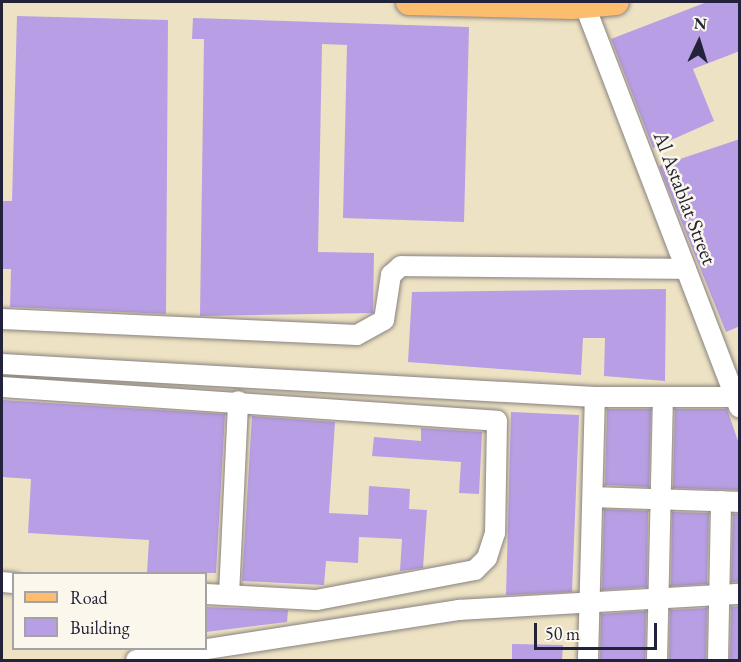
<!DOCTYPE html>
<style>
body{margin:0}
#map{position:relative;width:741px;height:662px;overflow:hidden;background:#ede2c3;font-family:"EB Garamond",serif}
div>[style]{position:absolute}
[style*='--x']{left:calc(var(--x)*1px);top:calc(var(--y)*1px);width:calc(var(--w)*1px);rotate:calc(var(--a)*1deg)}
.building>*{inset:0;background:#b89ee5}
.roads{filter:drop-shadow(0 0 2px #88827f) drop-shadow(0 0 2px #88827f)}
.minor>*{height:20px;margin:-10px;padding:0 10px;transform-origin:10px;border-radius:10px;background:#fff}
.major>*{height:26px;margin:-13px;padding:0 13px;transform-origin:13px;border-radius:13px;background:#fcbd6f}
span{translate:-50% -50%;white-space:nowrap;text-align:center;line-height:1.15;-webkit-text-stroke:5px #fbf7ec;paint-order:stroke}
.street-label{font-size:21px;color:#22223b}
.frame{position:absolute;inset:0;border:3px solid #22223b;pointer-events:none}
.legend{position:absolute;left:12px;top:572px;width:195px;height:78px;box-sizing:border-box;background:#fbf7ec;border:2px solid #a4a2a5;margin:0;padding:8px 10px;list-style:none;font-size:18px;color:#22223b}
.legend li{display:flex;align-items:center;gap:12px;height:30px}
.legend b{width:30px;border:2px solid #a4a2a5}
.north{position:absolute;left:669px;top:12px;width:60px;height:60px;-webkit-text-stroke:4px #fbf7ec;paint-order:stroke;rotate:4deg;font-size:16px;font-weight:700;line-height:24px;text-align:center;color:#22223b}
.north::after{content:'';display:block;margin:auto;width:21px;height:27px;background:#22223b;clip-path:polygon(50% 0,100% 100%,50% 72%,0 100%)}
.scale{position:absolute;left:534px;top:623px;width:123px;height:27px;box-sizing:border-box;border:3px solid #22223b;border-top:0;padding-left:8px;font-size:18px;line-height:21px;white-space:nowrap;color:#22223b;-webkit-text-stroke:4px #fbf7ec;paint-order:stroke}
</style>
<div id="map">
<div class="building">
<i style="clip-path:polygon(707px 2px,740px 2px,740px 51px,693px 69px,714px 121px,653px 148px,611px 39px)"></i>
<i style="clip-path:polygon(17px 16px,168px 20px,166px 314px,10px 307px,11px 269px,2px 269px,2px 201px,12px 201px)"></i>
<i style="clip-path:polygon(193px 18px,469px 27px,464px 222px,343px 218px,347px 45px,322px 44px,318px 252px,374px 253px,373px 313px,200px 316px,204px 39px,192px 39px)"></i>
<i style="clip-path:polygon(740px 139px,740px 326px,726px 332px,659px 166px)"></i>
<i style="clip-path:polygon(666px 289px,665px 381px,604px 376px,605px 338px,583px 338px,581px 375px,408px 362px,412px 292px)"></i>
<i style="clip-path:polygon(2px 400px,225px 414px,216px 573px,147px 573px,149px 540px,28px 533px,31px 479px,2px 477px)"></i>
<i style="clip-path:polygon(607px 409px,651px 409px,649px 487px,605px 485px)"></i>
<i style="clip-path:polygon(675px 409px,727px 409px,740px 447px,740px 490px,673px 488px)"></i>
<i style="clip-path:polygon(511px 412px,579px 415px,572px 592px,506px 595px)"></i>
<i style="clip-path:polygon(252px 416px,335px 422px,329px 513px,368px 515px,369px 486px,410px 489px,409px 509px,427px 510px,423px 568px,400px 571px,402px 539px,359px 537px,358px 563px,326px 561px,324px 585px,242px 581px)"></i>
<i style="clip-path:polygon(421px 428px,482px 432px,479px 494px,459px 493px,461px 462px,372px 456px,374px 437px,421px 441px)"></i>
<i style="clip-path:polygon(604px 509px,648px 511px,647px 587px,602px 590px)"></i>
<i style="clip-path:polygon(672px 512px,709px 513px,707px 584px,671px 586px)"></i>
<i style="clip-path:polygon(733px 514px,740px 514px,740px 582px,731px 582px)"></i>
<i style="clip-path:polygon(740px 606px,740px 660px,730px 660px,731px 607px)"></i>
<i style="clip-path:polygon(206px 607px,288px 610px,287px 622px,206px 632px)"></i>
<i style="clip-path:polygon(707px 608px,706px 660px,669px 660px,670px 610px)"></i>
<i style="clip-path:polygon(646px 611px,645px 660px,600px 660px,601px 614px)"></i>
<i style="clip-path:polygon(512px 644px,563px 645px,562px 660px,512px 660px)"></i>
</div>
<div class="roads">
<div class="minor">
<i style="--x:585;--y:6;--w:430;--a:69"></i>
<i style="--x:2;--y:319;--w:355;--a:2.6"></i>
<i style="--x:357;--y:335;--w:31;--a:-29"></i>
<i style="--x:384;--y:320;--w:46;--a:-81.2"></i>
<i style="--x:391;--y:275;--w:13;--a:-42"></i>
<i style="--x:401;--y:266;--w:285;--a:0.6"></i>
<i style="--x:2;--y:364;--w:594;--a:3.19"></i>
<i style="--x:595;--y:397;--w:140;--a:0"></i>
<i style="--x:2;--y:387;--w:496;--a:3.9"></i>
<i style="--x:497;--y:421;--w:112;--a:91"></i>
<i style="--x:495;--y:533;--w:26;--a:108"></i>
<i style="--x:487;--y:558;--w:17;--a:135"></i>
<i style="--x:475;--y:570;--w:162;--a:169.3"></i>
<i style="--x:316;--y:600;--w:110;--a:-176.9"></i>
<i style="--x:593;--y:497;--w:147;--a:1.9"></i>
<i style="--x:2;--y:582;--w:12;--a:5"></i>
<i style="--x:229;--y:595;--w:194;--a:-87.3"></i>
<i style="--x:136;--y:660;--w:327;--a:-8.8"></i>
<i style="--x:459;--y:610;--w:281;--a:-3.3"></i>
<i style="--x:588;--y:660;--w:263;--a:-88.5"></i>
<i style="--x:657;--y:660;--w:263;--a:-88.7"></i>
<i style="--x:718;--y:660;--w:159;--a:-88.9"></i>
</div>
<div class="major">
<i style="--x:409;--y:2;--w:163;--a:1.4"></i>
<i style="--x:572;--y:6;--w:44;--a:-5.2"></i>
</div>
</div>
<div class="street-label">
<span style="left:685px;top:198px;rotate:69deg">Al Astablat Street</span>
</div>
<div class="frame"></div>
<ul class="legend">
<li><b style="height:8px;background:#fcbd6f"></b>Road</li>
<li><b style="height:16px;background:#b89ee5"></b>Building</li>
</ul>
<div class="north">N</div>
<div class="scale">50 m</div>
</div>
